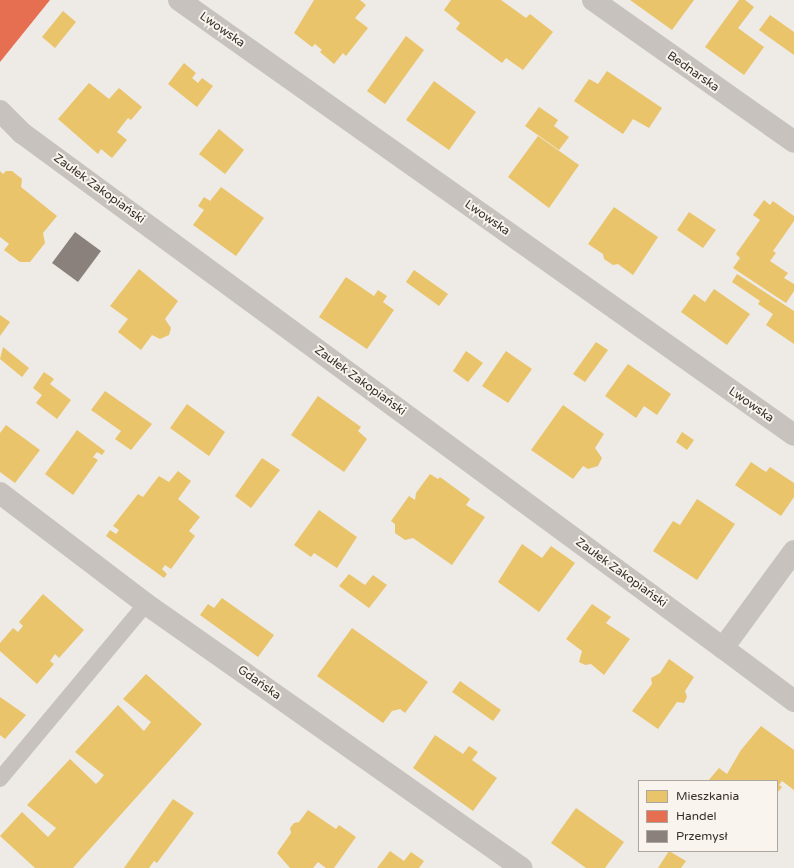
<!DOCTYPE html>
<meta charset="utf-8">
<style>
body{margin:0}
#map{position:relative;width:794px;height:868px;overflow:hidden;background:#eeeae5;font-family:"Varela Round",sans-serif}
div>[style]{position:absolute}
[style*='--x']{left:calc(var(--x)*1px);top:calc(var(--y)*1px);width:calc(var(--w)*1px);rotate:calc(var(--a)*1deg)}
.homes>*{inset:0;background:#e9c46a}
.shops>*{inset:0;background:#e76f51}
.industry>*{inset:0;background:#8a817c}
.lane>*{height:16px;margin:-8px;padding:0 8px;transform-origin:8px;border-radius:8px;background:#c7c2be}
.street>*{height:22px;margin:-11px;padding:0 11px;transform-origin:11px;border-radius:11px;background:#c7c2be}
span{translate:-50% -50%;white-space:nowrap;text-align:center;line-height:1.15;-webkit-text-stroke:4px #f9f4ed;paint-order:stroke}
.street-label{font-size:12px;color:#38302b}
.legend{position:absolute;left:638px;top:780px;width:140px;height:72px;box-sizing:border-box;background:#f9f4ed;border:1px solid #aca69f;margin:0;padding:5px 7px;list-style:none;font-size:12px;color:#38302b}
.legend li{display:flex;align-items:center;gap:8px;height:20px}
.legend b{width:20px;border:1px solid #aca69f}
</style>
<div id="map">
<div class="homes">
<i style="clip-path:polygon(314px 0,360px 0,366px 5px,355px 18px,368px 28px,346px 56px,343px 53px,334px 64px,320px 52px,322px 50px,315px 44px,312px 47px,294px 33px)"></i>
<i style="clip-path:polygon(451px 0,501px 0,526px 18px,530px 14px,553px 32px,523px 70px,506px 58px,502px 63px,456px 29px,460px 23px,444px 10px)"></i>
<i style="clip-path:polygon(630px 0,694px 0,672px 30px)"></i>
<i style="clip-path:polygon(739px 0,745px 0,754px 7px,738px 28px,764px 47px,744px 75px,705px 47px)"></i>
<i style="clip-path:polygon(63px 11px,76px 22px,55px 48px,42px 37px)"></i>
<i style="clip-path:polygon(770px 15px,794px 32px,794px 55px,759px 30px)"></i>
<i style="clip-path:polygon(406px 36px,424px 50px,385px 104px,367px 91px)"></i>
<i style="clip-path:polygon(184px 63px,196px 73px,192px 78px,198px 83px,202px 78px,213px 86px,197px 107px,168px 84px)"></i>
<i style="clip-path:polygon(607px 71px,662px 108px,649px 128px,633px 119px,623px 134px,574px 101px,589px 79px,598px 84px)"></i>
<i style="clip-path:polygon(434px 81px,476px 112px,449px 150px,406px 120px)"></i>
<i style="clip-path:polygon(89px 83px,109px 99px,119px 88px,142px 107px,131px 120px,128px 118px,117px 132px,127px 140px,112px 158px,101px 149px,98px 154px,58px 119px)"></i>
<i style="clip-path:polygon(539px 107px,558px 120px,554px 126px,569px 137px,559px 150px,525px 126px)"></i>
<i style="clip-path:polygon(219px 129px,244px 150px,225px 174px,199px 154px)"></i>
<i style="clip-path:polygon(538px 136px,579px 165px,549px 208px,508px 177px)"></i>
<i style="clip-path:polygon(0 171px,3px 174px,6px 171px,12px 171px,22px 179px,21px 187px,57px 216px,43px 233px,45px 243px,30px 262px,20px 262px,4px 250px,9px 244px,0 237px)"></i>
<i style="clip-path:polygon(221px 187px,264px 218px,236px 256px,193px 225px,204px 210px,198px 206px,204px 197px,210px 201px)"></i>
<i style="clip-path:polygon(764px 200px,770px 205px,773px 201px,794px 216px,794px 221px,773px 251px,776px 253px,770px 261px,788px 273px,784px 278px,794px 284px,794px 291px,786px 303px,733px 268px,740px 258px,736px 254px,760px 220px,753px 215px)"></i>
<i style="clip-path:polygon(614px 207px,658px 237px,633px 275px,618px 264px,613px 265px,604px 259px,603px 254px,588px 244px)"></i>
<i style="clip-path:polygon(689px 212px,716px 230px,703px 248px,677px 230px)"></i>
<i style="clip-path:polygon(139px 269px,178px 301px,165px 319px,171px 328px,169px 335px,160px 339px,152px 335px,141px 350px,118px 332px,128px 319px,110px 306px)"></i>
<i style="clip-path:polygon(414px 270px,448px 294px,439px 306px,406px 282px)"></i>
<i style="clip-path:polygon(737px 274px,794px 311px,794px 344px,766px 325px,773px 314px,758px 304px,760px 301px,732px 282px)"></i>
<i style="clip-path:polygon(346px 277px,374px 296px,378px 290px,387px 296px,383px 302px,394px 310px,367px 349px,319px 317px)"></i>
<i style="clip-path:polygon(714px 289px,750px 314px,727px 345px,681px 312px,694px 294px,705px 302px)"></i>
<i style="clip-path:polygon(0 315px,10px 322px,0 336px)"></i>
<i style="clip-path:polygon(596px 342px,608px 350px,585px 382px,573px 374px)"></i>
<i style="clip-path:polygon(3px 347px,29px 368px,22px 377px,0 359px)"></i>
<i style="clip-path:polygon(466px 351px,483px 363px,468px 382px,453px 371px)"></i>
<i style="clip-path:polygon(506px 351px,532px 369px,508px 403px,482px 386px)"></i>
<i style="clip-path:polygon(628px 364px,671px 394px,657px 415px,644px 406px,636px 418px,605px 396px)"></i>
<i style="clip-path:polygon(44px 372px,54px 379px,50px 384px,71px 400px,57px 419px,36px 403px,42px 395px,33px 388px)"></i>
<i style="clip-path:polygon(105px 391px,152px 424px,131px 450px,115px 439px,121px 431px,91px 410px)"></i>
<i style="clip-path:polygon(318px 396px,361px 427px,358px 431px,367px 439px,344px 472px,291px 435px)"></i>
<i style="clip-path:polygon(187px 404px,225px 432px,209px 456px,170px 428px)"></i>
<i style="clip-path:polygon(563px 405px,604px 434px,595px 448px,602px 458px,598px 466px,588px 469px,583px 466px,573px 479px,531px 450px)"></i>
<i style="clip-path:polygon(6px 425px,40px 450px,15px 483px,0 472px,0 433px)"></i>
<i style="clip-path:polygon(77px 430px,105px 451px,102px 455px,97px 452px,93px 457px,98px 460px,73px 495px,45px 474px)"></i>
<i style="clip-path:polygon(682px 432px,694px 440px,687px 450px,676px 442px)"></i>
<i style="clip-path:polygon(262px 458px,280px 470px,251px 508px,235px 496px)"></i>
<i style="clip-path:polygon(751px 462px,766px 472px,770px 467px,794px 483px,794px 497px,781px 516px,735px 485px)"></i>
<i style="clip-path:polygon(178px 471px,191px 481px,178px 499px,200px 517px,189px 531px,195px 536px,171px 569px,165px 565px,162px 569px,167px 574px,164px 578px,106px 536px,110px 530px,116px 534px,119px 530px,113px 526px,138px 494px,143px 497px,159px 476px,169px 482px)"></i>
<i style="clip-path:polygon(430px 474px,438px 479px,440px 477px,470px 499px,466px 505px,485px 517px,452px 565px,413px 538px,405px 540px,395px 533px,395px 524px,391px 521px,409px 496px,415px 500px,416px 493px)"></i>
<i style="clip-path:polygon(697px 499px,735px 524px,697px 580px,653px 551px,673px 521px,680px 525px)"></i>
<i style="clip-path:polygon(319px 510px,357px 537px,337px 568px,314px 553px,311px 557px,294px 545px)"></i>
<i style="clip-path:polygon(522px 544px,542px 558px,551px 546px,575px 563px,539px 612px,498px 582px)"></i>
<i style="clip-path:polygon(349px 574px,365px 585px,373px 575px,387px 585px,369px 608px,339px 586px)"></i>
<i style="clip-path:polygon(43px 594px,84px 630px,59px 658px,55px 654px,50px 661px,54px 664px,37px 684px,0 651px,0 643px,13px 628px,18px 632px,23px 626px,19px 622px)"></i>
<i style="clip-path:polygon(222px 598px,274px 635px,258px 657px,200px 615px,208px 604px,214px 608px)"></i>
<i style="clip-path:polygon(592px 604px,611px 617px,606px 623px,630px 639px,604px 675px,591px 664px,585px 665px,579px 662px,582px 651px,566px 639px)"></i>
<i style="clip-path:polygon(352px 628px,428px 682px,405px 713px,400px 709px,392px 711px,383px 723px,317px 676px)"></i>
<i style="clip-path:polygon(669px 659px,694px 677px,685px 691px,687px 697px,684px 703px,677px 702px,658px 729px,632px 711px,652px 684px,651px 678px,660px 673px)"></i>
<i style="clip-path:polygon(146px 674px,202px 724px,73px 868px,35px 868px,0 836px,22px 812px,48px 837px,56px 828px,27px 805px,70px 759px,96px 784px,100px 780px,104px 775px,75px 752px,118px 705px,144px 731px,151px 722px,123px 699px)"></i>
<i style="clip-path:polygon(460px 681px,501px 710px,493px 721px,452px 692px)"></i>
<i style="clip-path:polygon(0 697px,26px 715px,5px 739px,0 735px)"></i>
<i style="clip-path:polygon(761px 726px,794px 750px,794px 790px,782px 781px,779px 785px,782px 787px,777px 793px,777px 781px,708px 781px,719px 768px,727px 774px,741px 750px)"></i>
<i style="clip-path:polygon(435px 735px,463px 754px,469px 746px,478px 752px,472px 760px,497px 778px,473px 811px,413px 768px)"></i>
<i style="clip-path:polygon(173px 799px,194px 813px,157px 863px,154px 861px,149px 868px,124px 868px)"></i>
<i style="clip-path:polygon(576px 808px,624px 842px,605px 868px,586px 868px,551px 843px)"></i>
<i style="clip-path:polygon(308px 810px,336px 829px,339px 825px,356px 837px,334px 868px,326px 868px,318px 862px,313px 868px,290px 868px,277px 853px,291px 833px,290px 828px,294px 823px,299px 822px)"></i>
<i style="clip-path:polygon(390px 851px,404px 861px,411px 852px,424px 861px,419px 868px,377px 868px)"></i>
<i style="clip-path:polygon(669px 851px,686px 861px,681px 868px,658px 868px)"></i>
</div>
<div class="shops">
<i style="clip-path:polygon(0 0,50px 0,0 62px)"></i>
</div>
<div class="industry">
<i style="clip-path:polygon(75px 232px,101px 251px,78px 282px,52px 263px)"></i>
</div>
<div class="lane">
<i style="--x:0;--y:779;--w:228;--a:-50.2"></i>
</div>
<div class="street">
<i style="--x:179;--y:0;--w:753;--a:35.27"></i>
<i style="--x:593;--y:0;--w:246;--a:35.2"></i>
<i style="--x:0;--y:111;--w:31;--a:45"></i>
<i style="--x:22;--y:133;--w:870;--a:36.3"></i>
<i style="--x:723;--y:648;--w:120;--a:-53.8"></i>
<i style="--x:0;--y:493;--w:183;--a:37.2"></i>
<i style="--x:146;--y:604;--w:459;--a:35.1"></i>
<i style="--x:723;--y:648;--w:89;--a:36.7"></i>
</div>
<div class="street-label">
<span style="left:222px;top:30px;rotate:35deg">Lwowska</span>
<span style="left:693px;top:72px;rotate:35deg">Bednarska</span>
<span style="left:99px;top:189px;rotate:36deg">Zaułek Zakopiański</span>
<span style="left:487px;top:218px;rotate:35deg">Lwowska</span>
<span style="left:360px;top:381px;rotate:36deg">Zaułek Zakopiański</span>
<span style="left:751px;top:405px;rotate:35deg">Lwowska</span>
<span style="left:621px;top:573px;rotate:36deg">Zaułek Zakopiański</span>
<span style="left:259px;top:683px;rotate:35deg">Gdańska</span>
</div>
<ul class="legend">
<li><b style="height:11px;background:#e9c46a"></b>Mieszkania</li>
<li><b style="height:11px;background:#e76f51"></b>Handel</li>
<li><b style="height:11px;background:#8a817c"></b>Przemysł</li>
</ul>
</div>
